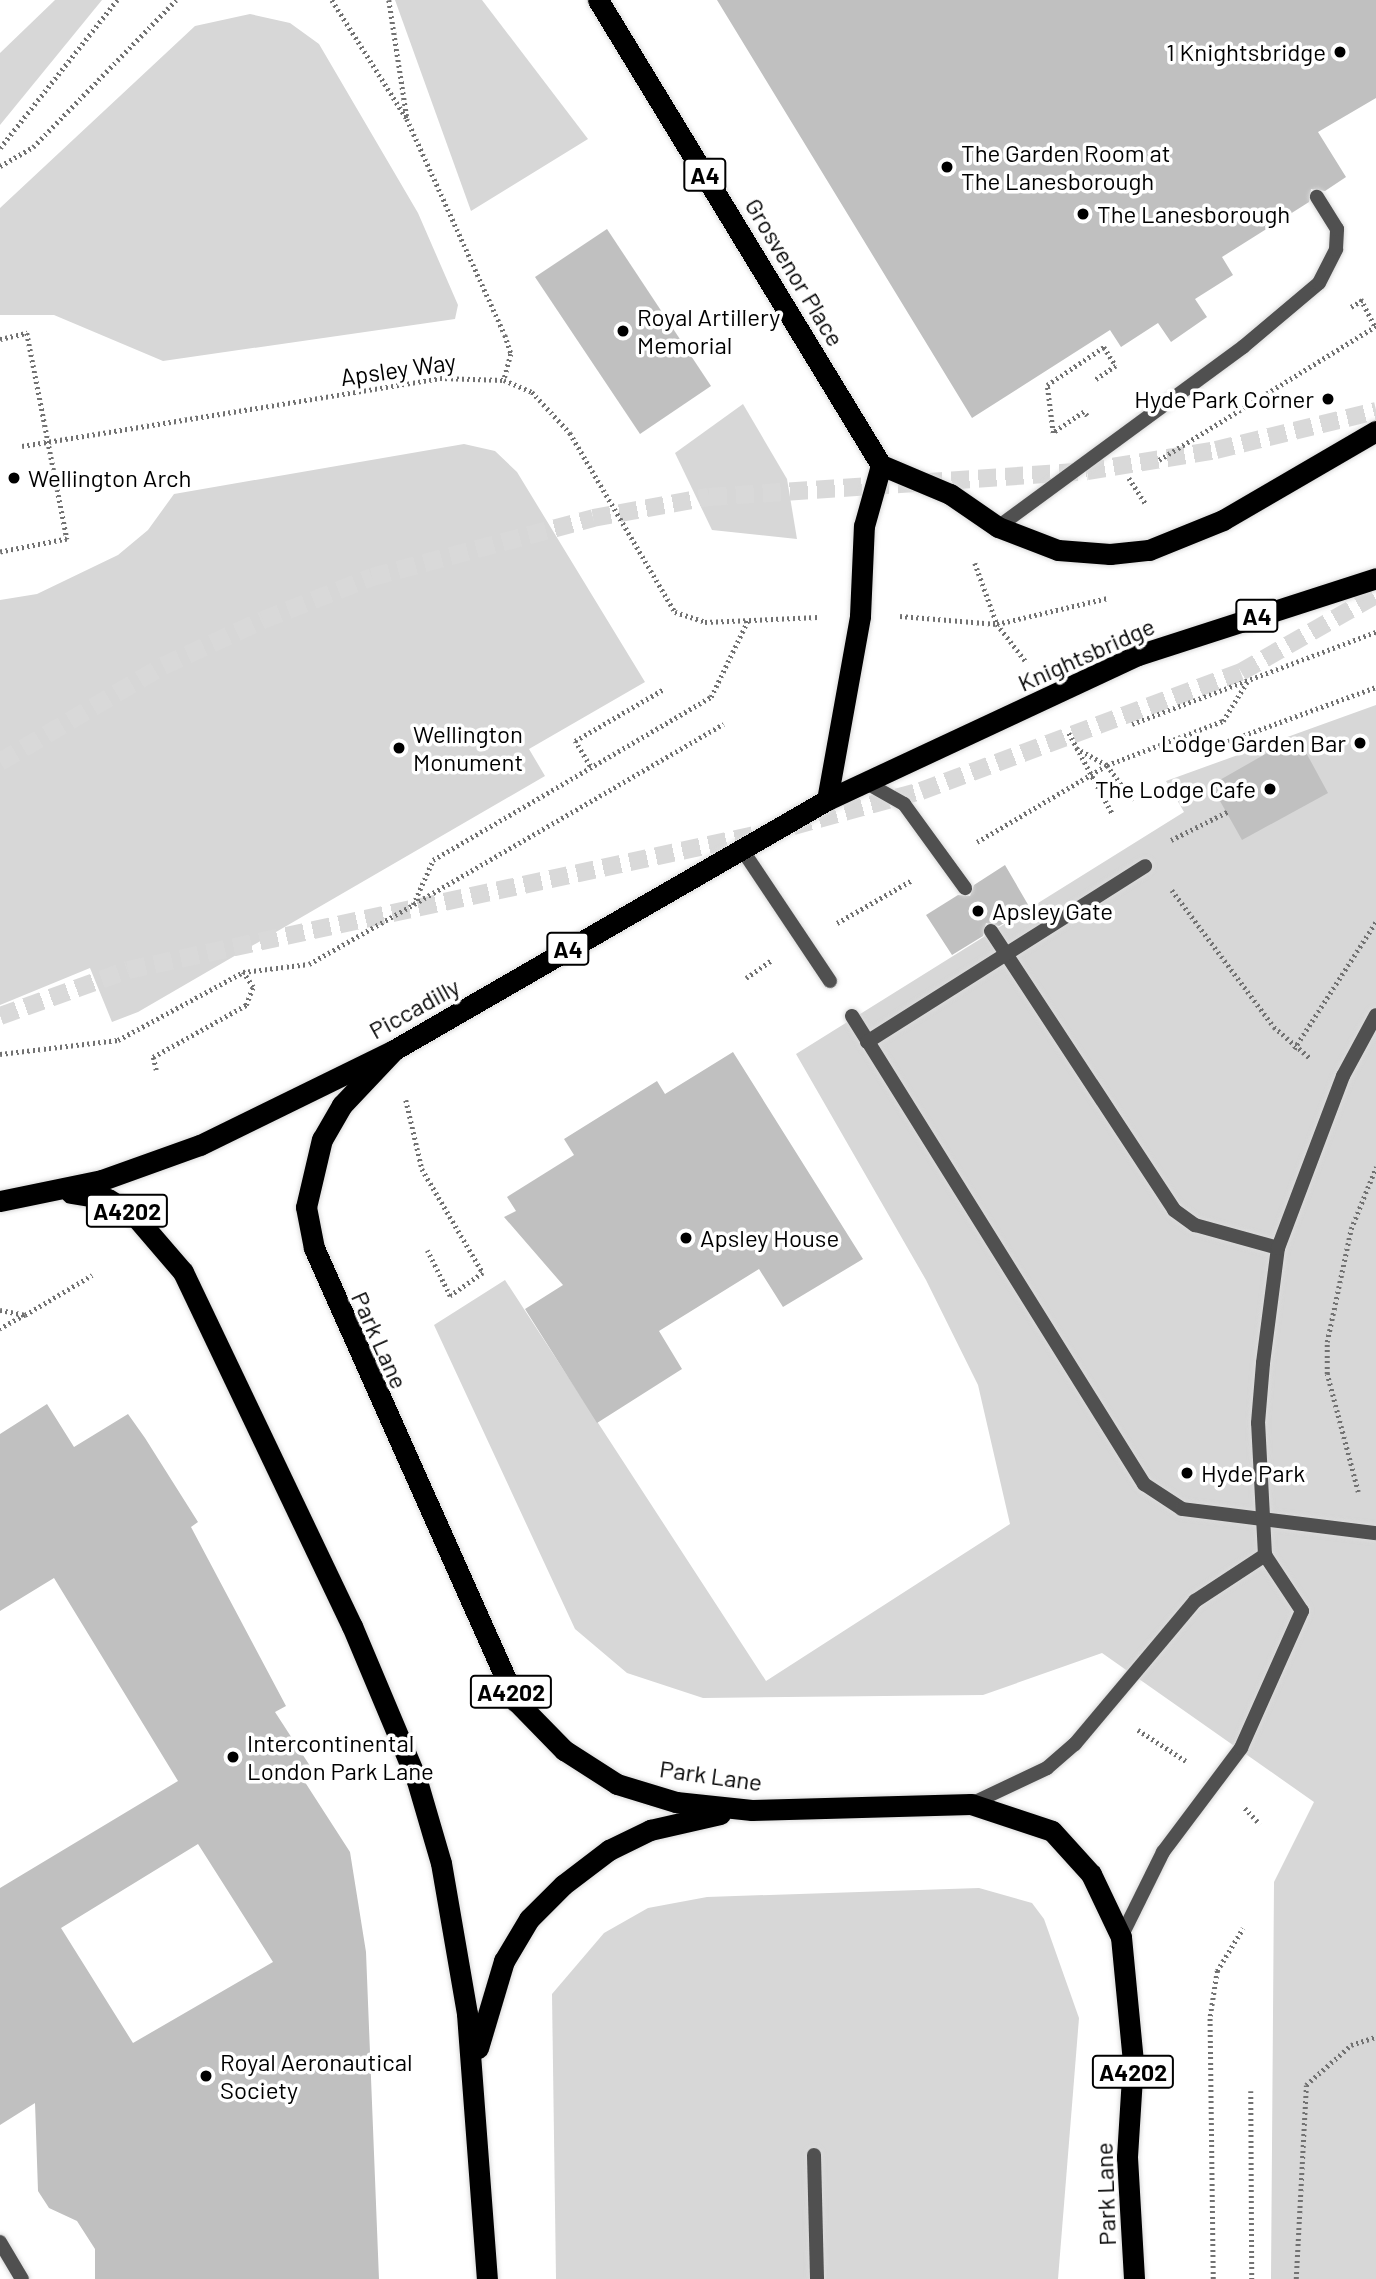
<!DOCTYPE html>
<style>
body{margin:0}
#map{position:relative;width:1376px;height:2279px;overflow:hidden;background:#fff;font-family:Barlow,sans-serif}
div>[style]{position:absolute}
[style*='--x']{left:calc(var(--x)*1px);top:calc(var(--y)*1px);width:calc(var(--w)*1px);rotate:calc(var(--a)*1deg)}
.green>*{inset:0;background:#d7d7d7}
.building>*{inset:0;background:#c0c0c0}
.primary-tunnel>*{height:18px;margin-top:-9px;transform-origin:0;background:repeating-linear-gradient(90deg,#d9d9d9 0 18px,transparent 0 27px)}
.path>*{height:4.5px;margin-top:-2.25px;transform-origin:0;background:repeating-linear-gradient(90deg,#727272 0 2px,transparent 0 5.5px)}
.roads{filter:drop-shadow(0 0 2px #dbdbdb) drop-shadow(0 0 2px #dbdbdb)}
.lane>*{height:14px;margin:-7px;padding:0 7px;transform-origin:7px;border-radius:7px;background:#505050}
.street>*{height:14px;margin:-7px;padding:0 7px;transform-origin:7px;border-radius:7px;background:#505050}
.highway>*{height:21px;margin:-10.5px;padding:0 10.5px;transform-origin:10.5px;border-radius:10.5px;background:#000}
.dots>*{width:19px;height:19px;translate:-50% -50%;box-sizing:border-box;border:4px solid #fff;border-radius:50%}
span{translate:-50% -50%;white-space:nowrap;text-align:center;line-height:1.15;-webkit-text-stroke:7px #fff;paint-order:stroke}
.shield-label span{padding:2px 5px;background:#fff;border:2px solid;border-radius:5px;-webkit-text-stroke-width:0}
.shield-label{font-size:23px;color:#000;font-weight:700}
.poi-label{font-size:24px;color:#000}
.right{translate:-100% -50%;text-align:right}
.left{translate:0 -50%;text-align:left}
.street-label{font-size:24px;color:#000}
</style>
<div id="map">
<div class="green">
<i style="clip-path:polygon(55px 0,102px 0,0 125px,0 53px)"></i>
<i style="clip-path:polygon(395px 0,482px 0,588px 139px,471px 211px)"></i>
<i style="clip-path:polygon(250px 14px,290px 23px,319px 44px,418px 213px,458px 305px,455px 319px,163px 361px,54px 315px,0 315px,0 208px,195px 26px)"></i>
<i style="clip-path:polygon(743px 404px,787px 479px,797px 539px,712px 530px,675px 453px)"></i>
<i style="clip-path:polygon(464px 444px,495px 451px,517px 472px,645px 682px,529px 749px,545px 776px,138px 1012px,112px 1022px,90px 968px,0 1005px,0 600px,37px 594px,118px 555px,148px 530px,174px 494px)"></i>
<i style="clip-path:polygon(1376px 705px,1376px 2279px,1271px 2279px,1274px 1882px,1314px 1802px,1102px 1653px,983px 1695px,703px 1698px,627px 1673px,575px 1629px,434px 1325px,505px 1280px,766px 1681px,1010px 1524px,978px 1385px,926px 1280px,796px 1054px,1184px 812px,1166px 781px)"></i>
<i style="clip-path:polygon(979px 1888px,1032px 1903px,1044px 1919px,1079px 2018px,1058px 2279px,556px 2279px,552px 1994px,604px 1933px,648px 1908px,707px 1897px)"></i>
</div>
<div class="building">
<i style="clip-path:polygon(717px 0,1376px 0,1376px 98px,1318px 132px,1346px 177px,1325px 191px,1311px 189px,1309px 202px,1222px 257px,1233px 275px,1195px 299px,1207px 317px,1171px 342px,1158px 323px,1121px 347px,1110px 330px,972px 418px)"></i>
<i style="clip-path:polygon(607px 229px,711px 386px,640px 434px,535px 277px)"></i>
<i style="clip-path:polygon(1297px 736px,1328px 793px,1242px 840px,1211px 785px)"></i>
<i style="clip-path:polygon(1005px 865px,1030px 908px,999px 926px,986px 923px,983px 936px,952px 955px,926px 915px,958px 895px,970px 896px,974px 885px)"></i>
<i style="clip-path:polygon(733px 1052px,863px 1259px,783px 1307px,759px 1269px,659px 1331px,682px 1369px,597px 1423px,525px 1309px,563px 1285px,504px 1217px,516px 1211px,507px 1197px,574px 1155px,564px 1139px,657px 1081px,665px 1094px)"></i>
<i style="clip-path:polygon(evenodd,47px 1404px,74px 1447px,128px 1414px,145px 1438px,198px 1522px,191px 1527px,286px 1706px,275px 1712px,312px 1769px,301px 1776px,350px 1852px,366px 1952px,379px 2279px,95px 2279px,95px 2249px,77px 2221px,49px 2208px,38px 2191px,35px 2103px,0 2125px,0 1888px,178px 1781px,54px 1578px,0 1611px,0 1434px,47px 1404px,198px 1844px,273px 1962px,133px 2043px,61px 1928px,198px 1844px)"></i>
</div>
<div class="primary-tunnel">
<i style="--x:0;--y:762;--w:189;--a:-30.5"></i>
<i style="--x:163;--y:666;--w:110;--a:-24.7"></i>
<i style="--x:263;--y:620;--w:117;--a:-21.5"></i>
<i style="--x:372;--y:577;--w:229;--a:-14.9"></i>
<i style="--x:593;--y:518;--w:118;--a:-10.3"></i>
<i style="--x:709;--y:497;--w:379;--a:-3.9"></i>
<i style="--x:1087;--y:471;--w:131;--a:-9.2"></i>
<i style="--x:1216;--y:450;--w:165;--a:-13.7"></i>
<i style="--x:793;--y:826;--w:133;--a:-15.3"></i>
<i style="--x:921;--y:791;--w:341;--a:-20.4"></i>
<i style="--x:1241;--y:672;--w:155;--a:-29.7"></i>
<i style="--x:0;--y:1016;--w:136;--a:-19.8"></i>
<i style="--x:128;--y:970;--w:641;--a:-12.15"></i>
</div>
<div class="path">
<i style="--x:332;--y:0;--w:141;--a:57.8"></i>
<i style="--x:407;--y:119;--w:237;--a:65.6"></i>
<i style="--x:505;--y:335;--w:20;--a:72"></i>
<i style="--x:511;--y:354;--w:27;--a:105"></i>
<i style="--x:389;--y:0;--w:119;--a:81.3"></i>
<i style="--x:0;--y:148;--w:189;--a:-51.7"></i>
<i style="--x:0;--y:166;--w:38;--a:-30"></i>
<i style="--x:33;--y:147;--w:205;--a:-45.8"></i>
<i style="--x:1361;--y:299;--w:30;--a:63"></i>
<i style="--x:1351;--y:307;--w:13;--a:-32"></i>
<i style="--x:0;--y:339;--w:28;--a:-13"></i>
<i style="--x:27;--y:333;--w:210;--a:79"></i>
<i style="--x:67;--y:539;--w:68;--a:169"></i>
<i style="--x:1087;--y:416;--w:5;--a:-127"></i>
<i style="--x:1084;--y:412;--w:37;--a:146"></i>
<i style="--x:1053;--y:433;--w:48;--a:-97.1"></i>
<i style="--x:1047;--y:385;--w:69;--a:-33.7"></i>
<i style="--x:1104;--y:347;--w:22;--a:58"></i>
<i style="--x:1116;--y:366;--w:27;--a:146"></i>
<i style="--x:22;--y:446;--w:423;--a:-9.2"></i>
<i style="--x:440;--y:378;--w:64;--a:1.8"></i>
<i style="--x:504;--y:380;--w:30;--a:23"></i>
<i style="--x:532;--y:392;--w:56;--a:47.2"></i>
<i style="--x:570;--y:433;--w:208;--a:59.6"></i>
<i style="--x:675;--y:612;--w:32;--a:18"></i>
<i style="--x:705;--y:622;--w:113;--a:-2.5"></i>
<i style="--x:1159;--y:460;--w:255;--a:-31.7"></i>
<i style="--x:1129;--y:478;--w:30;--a:57"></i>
<i style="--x:975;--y:563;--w:65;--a:70.2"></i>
<i style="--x:997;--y:624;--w:49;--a:52.4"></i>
<i style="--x:900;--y:616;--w:97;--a:4.7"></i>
<i style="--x:997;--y:624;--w:114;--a:-13.2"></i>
<i style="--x:1132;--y:724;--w:261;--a:-20.7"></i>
<i style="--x:1069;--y:733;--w:91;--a:61.7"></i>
<i style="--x:1228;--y:741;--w:158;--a:-20"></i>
<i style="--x:1076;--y:748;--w:35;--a:29"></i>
<i style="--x:1107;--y:765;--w:44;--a:54.2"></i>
<i style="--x:590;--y:766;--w:29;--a:-121"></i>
<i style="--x:575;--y:741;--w:103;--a:-30.3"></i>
<i style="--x:1171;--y:840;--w:63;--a:-26.6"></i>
<i style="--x:977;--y:842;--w:151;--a:-30.6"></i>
<i style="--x:1107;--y:765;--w:124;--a:-20.8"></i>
<i style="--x:1223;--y:721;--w:46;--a:-58.4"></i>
<i style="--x:1172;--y:890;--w:171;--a:53.3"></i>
<i style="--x:1274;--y:1027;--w:48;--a:40.7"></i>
<i style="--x:414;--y:904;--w:358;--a:-30.2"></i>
<i style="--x:837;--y:923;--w:86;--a:-29.8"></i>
<i style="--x:746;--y:978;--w:32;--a:-35"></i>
<i style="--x:1294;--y:1049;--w:151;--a:-57.2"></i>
<i style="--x:0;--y:1054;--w:119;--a:-6.8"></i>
<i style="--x:118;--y:1040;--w:142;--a:-28.5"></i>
<i style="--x:243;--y:972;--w:66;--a:-6.9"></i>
<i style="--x:309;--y:964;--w:120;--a:-29.6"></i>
<i style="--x:413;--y:905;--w:49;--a:-66"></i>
<i style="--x:433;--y:860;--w:322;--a:-30.4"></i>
<i style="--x:711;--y:697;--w:85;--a:-64.3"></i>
<i style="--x:156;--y:1070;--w:13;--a:-103"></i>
<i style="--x:153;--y:1057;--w:107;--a:-29.2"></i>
<i style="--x:246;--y:1005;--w:19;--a:-69"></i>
<i style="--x:253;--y:987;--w:18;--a:-124"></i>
<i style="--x:406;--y:1100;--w:71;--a:76.9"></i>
<i style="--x:422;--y:1169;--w:121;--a:59.6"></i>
<i style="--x:483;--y:1273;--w:40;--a:145.1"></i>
<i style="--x:450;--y:1296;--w:51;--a:-116.6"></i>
<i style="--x:0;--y:1310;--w:25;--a:11"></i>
<i style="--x:25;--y:1315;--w:29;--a:151"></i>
<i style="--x:25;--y:1315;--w:78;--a:-30.8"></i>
<i style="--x:1358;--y:1492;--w:122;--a:-104.7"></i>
<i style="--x:1327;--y:1374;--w:32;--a:-90"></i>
<i style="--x:1327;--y:1342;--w:116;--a:-78"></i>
<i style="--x:1351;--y:1229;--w:67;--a:-68"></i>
<i style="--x:1138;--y:1730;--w:57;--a:32.9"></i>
<i style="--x:1245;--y:1808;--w:22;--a:47"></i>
<i style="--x:1251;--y:2091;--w:188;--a:89.7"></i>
<i style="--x:1213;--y:2279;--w:263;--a:-90.7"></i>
<i style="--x:1210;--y:2016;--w:46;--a:-81.2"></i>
<i style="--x:1217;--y:1971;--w:50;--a:-58.8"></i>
<i style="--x:1296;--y:2279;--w:194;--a:-87"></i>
<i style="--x:1306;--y:2085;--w:60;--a:-41.6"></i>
<i style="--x:1351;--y:2045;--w:26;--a:-18"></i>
</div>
<div class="roads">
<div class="lane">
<i style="--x:998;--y:527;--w:304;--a:-36.3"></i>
<i style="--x:1243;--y:347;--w:99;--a:-40.1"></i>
<i style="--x:1319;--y:283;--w:38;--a:-63"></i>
<i style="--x:1336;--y:249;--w:20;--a:-87"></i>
<i style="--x:1337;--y:229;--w:38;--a:-122"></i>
<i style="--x:865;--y:782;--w:45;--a:29.4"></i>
<i style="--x:904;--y:804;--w:104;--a:54"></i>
<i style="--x:741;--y:848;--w:160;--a:56.2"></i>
<i style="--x:991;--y:931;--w:334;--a:56.7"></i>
<i style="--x:1174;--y:1210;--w:26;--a:36"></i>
<i style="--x:1195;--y:1225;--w:86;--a:15.5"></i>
<i style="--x:852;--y:1016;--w:552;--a:58.04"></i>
<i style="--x:1144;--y:1484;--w:45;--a:33.3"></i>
<i style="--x:1182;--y:1509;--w:195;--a:7.1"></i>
<i style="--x:867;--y:1042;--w:329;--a:-32.3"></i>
<i style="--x:814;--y:2155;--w:124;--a:88.6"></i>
</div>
<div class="street">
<i style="--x:971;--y:1804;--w:84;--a:-25.3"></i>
<i style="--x:1047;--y:1768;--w:37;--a:-41"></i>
<i style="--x:1075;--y:1744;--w:187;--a:-50"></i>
<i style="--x:1195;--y:1601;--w:84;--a:-33.3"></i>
<i style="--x:1121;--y:1937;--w:95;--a:-63.7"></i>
<i style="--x:1163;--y:1852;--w:130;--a:-53.1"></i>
<i style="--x:1241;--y:1748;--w:150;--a:-66"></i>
<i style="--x:1302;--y:1611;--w:67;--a:-123.5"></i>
<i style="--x:1265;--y:1555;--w:132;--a:-93"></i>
<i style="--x:1258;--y:1423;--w:60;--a:-85.2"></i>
<i style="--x:1263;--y:1363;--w:116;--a:-82.6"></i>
<i style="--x:1278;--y:1248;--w:184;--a:-69.3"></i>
<i style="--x:1343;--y:1076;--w:69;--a:-61.6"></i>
<i style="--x:0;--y:2242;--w:43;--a:59.3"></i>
</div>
<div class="highway">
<i style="--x:598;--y:0;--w:544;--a:58.68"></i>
<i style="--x:881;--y:465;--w:75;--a:22.8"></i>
<i style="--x:950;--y:494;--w:58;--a:34.5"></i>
<i style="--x:998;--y:527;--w:64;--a:21"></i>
<i style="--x:1058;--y:550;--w:52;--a:4.4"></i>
<i style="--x:1110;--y:554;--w:39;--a:-6"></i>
<i style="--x:1149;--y:550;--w:80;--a:-22.1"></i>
<i style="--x:1223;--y:520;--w:177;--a:-30.2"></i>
<i style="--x:827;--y:800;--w:187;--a:-79.8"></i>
<i style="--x:860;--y:616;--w:90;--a:-87.5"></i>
<i style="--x:864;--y:526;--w:63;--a:-74.4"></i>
<i style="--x:394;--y:1050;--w:76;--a:133.4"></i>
<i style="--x:342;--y:1105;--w:39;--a:120"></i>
<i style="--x:322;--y:1139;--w:70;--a:103.2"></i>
<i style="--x:306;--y:1207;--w:42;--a:79"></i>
<i style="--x:314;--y:1248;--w:496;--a:66"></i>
<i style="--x:516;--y:1701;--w:69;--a:45.6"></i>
<i style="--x:564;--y:1750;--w:63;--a:32.7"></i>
<i style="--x:617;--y:1784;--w:62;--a:17"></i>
<i style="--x:676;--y:1802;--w:76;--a:6"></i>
<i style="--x:752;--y:1810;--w:219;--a:-1.6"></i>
<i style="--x:971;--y:1804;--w:85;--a:18.4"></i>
<i style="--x:1052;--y:1831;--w:58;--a:47.8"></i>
<i style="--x:1091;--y:1874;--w:70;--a:64.5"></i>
<i style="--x:1121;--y:1937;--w:125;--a:84.5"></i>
<i style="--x:1133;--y:2061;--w:96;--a:93.6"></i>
<i style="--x:1127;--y:2157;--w:122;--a:86.7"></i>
<i style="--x:71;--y:1193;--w:37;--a:9"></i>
<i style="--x:108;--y:1199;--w:31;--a:32"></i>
<i style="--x:134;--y:1215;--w:75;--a:49.3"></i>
<i style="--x:183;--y:1272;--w:392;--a:64.5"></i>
<i style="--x:352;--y:1626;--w:168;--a:67.2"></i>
<i style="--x:417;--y:1781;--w:85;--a:73.7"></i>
<i style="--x:441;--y:1863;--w:153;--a:80.2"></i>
<i style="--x:467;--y:2014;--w:266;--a:85.7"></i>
<i style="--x:0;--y:1201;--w:104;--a:-11.6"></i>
<i style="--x:102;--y:1180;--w:104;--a:-19.7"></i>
<i style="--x:200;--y:1145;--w:216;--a:-26.1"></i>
<i style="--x:394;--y:1050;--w:500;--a:-30"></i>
<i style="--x:827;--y:800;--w:343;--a:-25"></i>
<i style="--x:1138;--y:655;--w:250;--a:-17.9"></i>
<i style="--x:478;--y:2048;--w:91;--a:-73.4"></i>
<i style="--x:504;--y:1961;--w:49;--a:-59.2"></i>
<i style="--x:529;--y:1919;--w:48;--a:-45"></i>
<i style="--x:563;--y:1885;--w:58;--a:-37.3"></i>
<i style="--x:609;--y:1850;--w:46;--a:-26"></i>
<i style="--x:650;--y:1830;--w:72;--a:-12.9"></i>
</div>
</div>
<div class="dots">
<i style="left:1340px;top:52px;background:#000"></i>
<i style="left:947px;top:167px;background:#000"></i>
<i style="left:1083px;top:214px;background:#000"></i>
<i style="left:623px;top:331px;background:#000"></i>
<i style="left:1328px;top:399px;background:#000"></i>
<i style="left:14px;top:478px;background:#000"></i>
<i style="left:1360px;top:743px;background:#000"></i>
<i style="left:399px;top:748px;background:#000"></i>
<i style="left:1270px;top:789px;background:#000"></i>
<i style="left:978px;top:911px;background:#000"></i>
<i style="left:686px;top:1238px;background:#000"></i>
<i style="left:1187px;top:1473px;background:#000"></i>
<i style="left:233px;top:1757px;background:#000"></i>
<i style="left:206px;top:2076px;background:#000"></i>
</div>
<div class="shield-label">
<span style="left:705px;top:175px">A4</span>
<span style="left:1257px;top:616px">A4</span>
<span style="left:568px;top:949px">A4</span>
<span style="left:127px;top:1211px">A4202</span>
<span style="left:511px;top:1692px">A4202</span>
<span style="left:1133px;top:2072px">A4202</span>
</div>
<div class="poi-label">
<span class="right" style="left:1326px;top:52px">1 Knightsbridge</span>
<span class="left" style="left:961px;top:167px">The Garden Room at<br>The Lanesborough</span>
<span class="left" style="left:1097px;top:214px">The Lanesborough</span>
<span class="left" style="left:637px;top:331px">Royal Artillery<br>Memorial</span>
<span class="right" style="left:1314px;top:399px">Hyde Park Corner</span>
<span class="left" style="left:28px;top:478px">Wellington Arch</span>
<span class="left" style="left:413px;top:748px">Wellington<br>Monument</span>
<span class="right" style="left:1346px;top:743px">Lodge Garden Bar</span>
<span class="right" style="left:1256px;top:789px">The Lodge Cafe</span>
<span class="left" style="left:992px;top:911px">Apsley Gate</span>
<span class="left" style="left:700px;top:1238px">Apsley House</span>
<span class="left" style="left:1201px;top:1473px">Hyde Park</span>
<span class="left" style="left:247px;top:1757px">Intercontinental<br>London Park Lane</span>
<span class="left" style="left:220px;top:2076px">Royal Aeronautical<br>Society</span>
</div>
<div class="street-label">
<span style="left:795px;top:272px;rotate:59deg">Grosvenor Place</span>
<span style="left:398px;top:369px;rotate:-8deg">Apsley Way</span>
<span style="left:1086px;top:654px;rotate:-24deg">Knightsbridge</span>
<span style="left:414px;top:1008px;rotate:-29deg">Piccadilly</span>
<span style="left:380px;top:1340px;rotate:66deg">Park Lane</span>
<span style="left:711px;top:1775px;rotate:8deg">Park Lane</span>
<span style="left:1105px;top:2194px;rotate:-92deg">Park Lane</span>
</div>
</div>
